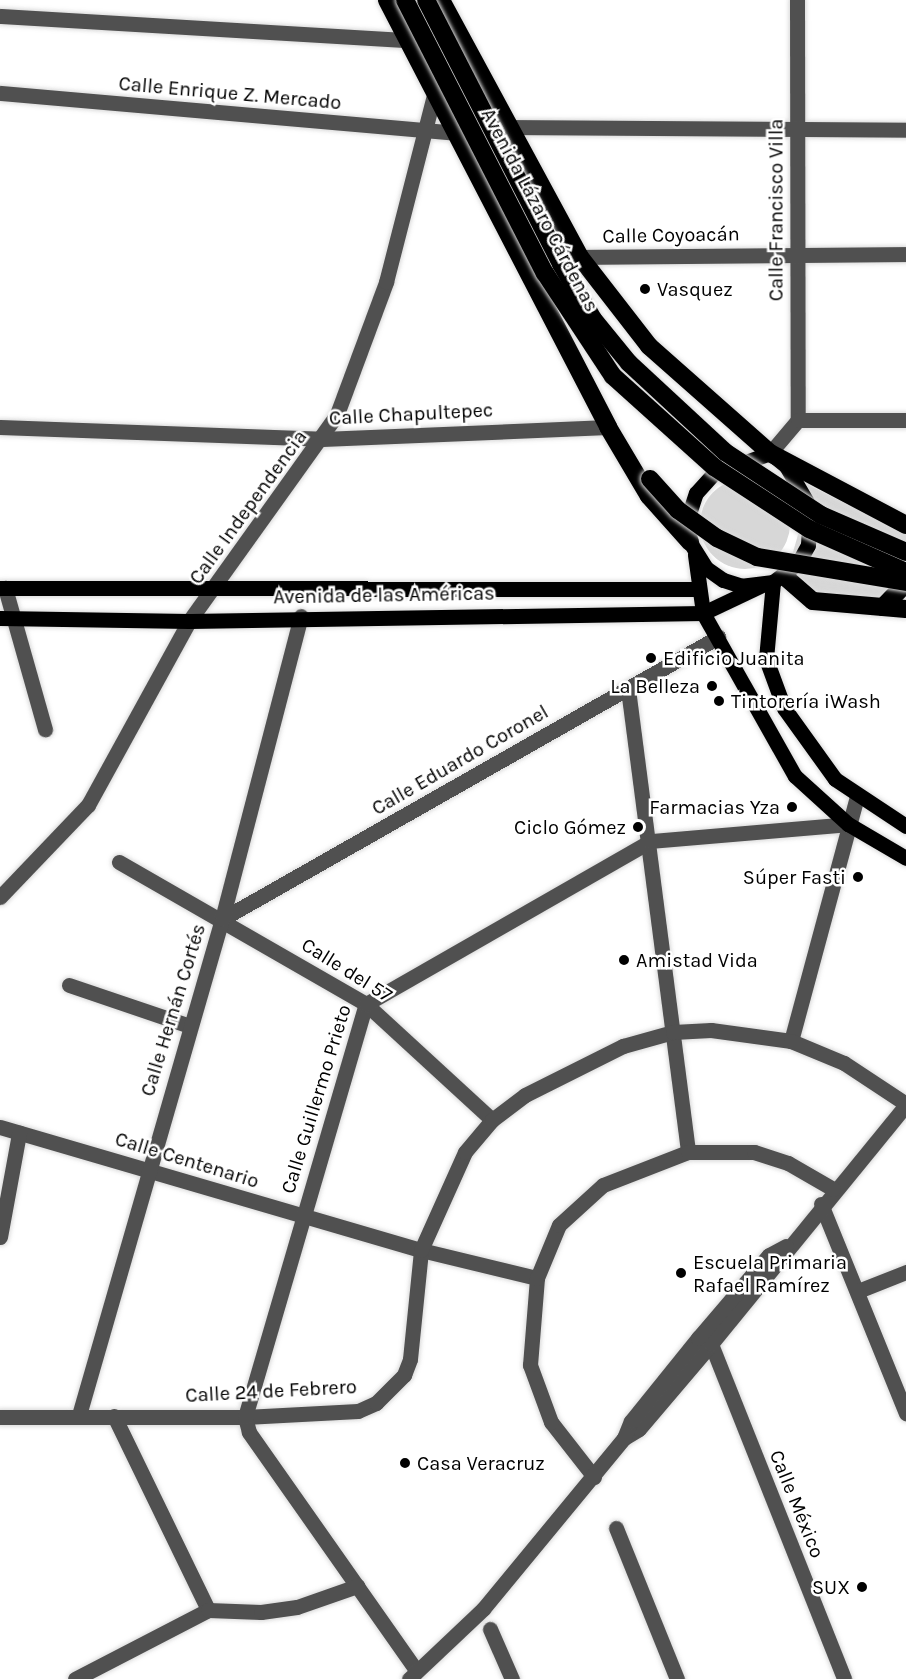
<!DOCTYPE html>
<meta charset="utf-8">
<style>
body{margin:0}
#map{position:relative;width:906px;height:1679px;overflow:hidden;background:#fff;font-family:Karla,sans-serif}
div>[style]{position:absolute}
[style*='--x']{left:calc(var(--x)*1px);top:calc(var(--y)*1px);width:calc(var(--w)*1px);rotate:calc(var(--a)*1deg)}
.green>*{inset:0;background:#d7d7d7}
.round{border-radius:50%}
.roads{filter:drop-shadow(0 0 2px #dbdbdb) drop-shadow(0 0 2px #dbdbdb)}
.minor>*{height:15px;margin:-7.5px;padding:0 7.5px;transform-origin:7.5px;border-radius:7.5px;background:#505050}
.major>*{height:15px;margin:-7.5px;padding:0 7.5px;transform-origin:7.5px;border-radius:7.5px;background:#000}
.highway>*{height:18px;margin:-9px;padding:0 9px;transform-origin:9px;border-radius:9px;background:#000}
.bridges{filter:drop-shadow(0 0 2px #dbdbdb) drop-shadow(0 0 2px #dbdbdb)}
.highway-bridge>*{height:18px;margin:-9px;padding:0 9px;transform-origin:9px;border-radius:9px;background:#000}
.dots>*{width:16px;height:16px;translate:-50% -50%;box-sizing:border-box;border:3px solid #fff;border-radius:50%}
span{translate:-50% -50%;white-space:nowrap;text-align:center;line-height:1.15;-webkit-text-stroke:5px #fff;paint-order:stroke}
.street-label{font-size:20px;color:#000}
.poi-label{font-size:20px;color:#000}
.left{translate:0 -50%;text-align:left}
.right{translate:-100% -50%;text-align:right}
</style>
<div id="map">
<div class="green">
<i class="round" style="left:700px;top:479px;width:90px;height:90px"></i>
<i style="clip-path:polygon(804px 483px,906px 533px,906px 565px,896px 589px,875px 603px,783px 587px,804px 514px)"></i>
</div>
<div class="roads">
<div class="minor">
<i style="--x:797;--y:0;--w:420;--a:89.9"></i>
<i style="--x:0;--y:16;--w:410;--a:3.4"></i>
<i style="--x:0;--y:93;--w:458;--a:5"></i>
<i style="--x:511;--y:127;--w:395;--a:0.4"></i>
<i style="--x:580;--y:257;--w:326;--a:-0.5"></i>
<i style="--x:0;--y:427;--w:322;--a:2.1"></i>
<i style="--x:322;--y:439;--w:286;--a:-2.4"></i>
<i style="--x:770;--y:453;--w:43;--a:-49.7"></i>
<i style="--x:798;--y:420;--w:108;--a:0"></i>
<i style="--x:5;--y:588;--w:147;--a:74.2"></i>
<i style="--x:628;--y:689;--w:467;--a:82.6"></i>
<i style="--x:119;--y:862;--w:285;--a:29.9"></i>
<i style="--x:366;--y:1004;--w:171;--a:42.6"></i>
<i style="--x:0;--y:897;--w:127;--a:-46.3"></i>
<i style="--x:88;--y:805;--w:210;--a:-61.2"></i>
<i style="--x:189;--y:621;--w:254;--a:-54.4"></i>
<i style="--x:337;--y:414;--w:141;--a:-69.6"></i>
<i style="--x:386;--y:282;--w:197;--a:-75.6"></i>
<i style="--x:222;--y:919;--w:571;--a:-29.62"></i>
<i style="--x:69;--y:985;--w:128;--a:18.7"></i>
<i style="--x:791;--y:1041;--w:253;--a:-74.9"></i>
<i style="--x:0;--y:1127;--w:439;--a:16.3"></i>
<i style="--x:421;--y:1250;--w:119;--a:13.6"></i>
<i style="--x:821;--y:1204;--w:226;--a:67.9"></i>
<i style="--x:0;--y:1237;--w:106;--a:-79.6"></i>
<i style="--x:858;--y:1291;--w:52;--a:-21.6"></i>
<i style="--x:711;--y:1344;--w:360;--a:68.3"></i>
<i style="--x:79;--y:1415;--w:516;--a:-73.92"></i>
<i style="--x:222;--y:919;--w:313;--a:-75.4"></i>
<i style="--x:114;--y:1416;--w:216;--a:64.1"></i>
<i style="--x:0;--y:1417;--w:245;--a:0"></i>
<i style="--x:245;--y:1417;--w:113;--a:-3"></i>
<i style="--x:358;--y:1411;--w:20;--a:-24"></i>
<i style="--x:376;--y:1403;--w:40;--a:-45"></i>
<i style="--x:404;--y:1375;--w:17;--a:-69"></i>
<i style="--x:410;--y:1359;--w:110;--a:-84.2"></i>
<i style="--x:421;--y:1250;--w:107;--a:-65.8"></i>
<i style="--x:465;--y:1152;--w:42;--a:-49.8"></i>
<i style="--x:492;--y:1120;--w:41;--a:-37.1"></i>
<i style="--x:525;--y:1095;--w:110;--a:-26.6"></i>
<i style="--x:623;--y:1046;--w:52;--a:-15.6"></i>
<i style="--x:673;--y:1032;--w:38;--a:-3"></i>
<i style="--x:711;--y:1030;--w:81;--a:7.8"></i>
<i style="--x:791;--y:1041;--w:57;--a:22.5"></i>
<i style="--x:844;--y:1063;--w:74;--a:33.5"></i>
<i style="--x:624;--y:1438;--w:17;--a:-31"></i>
<i style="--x:639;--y:1429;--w:111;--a:-49.7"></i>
<i style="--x:711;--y:1344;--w:308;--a:-50.8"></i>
<i style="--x:594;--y:1477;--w:70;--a:-128"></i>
<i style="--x:551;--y:1422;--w:61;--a:-110.2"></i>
<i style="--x:530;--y:1365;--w:87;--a:-85.4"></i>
<i style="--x:537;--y:1278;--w:57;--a:-67.5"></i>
<i style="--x:559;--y:1225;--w:59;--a:-42.3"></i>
<i style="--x:603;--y:1185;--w:91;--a:-21.2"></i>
<i style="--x:688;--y:1152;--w:66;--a:0"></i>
<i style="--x:754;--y:1152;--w:36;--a:18"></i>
<i style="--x:788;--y:1163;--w:52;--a:30"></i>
<i style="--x:616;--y:1528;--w:163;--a:68"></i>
<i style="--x:490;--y:1629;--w:55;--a:66.3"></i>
<i style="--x:416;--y:1670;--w:291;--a:-125.1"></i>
<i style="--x:249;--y:1432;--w:16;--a:-105"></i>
<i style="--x:245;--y:1417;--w:430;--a:-73.7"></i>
<i style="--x:366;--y:1004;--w:328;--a:-29.8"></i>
<i style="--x:651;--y:841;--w:198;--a:-4.9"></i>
<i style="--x:75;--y:1679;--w:150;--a:-27.4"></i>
<i style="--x:208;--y:1610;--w:53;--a:2.2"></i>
<i style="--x:261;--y:1612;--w:36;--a:-8"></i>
<i style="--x:297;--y:1607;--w:64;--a:-19.3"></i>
<i style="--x:409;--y:1679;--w:102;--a:-43.4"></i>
<i style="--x:483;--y:1609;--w:222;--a:-50.5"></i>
<i style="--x:624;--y:1438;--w:18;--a:-68"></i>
<i style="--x:631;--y:1421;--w:107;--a:-51.1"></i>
<i style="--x:698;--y:1338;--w:109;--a:-49.5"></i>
<i style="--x:769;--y:1255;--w:19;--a:-28"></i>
</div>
<div class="major">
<i style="--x:770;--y:453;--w:21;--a:39"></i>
<i style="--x:786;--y:466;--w:48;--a:59.7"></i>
<i style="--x:810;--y:507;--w:38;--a:93"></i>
<i style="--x:808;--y:545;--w:21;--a:119"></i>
<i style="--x:798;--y:563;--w:31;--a:143"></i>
<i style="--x:773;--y:582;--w:31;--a:173"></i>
<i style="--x:742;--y:586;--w:20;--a:-162"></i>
<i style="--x:723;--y:580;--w:21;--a:-145"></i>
<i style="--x:706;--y:568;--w:31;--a:-122"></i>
<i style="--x:690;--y:542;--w:25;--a:-95"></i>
<i style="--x:688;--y:517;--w:25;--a:-72"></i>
<i style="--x:696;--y:493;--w:25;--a:-48"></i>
<i style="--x:713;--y:474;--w:61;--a:-20.2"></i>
<i style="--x:695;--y:555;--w:59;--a:82.1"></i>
<i style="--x:703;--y:613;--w:187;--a:60.6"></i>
<i style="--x:795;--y:776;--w:72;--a:42.2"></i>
<i style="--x:848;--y:824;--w:67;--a:30.4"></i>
<i style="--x:773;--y:582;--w:77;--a:95.2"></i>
<i style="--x:766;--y:659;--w:52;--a:69.8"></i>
<i style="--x:784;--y:708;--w:87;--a:54.3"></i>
<i style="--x:835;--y:779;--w:85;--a:33.5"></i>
<i style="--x:0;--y:588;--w:699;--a:0.08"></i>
<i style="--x:0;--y:618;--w:189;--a:0.9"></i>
<i style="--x:189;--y:621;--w:514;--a:-0.89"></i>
<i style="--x:703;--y:613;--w:65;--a:-25.4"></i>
</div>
<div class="highway">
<i style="--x:387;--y:0;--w:481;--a:62.6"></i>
<i style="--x:608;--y:427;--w:80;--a:59.3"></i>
<i style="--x:649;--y:496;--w:62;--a:48.3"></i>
<i style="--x:441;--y:0;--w:292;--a:61.6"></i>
<i style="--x:580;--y:257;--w:113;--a:52.2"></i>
<i style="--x:649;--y:346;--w:162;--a:41.5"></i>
<i style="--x:770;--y:453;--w:154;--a:27.9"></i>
<i style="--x:784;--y:576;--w:38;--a:41"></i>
<i style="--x:813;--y:601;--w:93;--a:4.9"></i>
<i style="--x:883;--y:607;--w:33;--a:-46"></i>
</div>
</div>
<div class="bridges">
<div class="highway-bridge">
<i style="--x:405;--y:0;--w:307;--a:62.9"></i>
<i style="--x:545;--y:273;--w:123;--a:56.6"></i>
<i style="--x:613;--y:376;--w:136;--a:42"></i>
<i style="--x:714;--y:467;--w:113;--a:33.1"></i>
<i style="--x:809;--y:529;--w:106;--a:23.9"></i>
<i style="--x:426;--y:0;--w:297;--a:62.9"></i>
<i style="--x:561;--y:264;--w:64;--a:59.8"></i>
<i style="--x:593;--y:319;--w:57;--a:50.7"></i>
<i style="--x:629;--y:363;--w:131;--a:42.8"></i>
<i style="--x:725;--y:452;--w:115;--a:33.3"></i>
<i style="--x:821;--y:515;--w:93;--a:23.5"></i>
<i style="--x:650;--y:479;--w:42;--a:47.9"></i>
<i style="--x:678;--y:510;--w:48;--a:35.7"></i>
<i style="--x:717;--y:538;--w:44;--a:25.4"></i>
<i style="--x:757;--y:557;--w:151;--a:9.5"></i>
</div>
</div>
<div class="dots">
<i style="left:645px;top:289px;background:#000"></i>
<i style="left:651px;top:658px;background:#000"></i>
<i style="left:712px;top:686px;background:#000"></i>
<i style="left:719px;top:701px;background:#000"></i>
<i style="left:792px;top:807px;background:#000"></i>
<i style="left:638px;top:827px;background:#000"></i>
<i style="left:858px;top:877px;background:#000"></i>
<i style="left:624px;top:960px;background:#000"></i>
<i style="left:681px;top:1273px;background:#000"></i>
<i style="left:405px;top:1463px;background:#000"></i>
<i style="left:862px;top:1587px;background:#000"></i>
</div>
<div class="street-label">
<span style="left:230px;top:93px;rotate:5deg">Calle Enrique Z. Mercado</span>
<span style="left:540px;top:210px;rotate:62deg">Avenida Lázaro Cárdenas</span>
<span style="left:776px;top:210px;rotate:-90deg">Calle Francisco Villa</span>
<span style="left:671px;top:235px;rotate:-1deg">Calle Coyoacán</span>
<span style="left:411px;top:414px;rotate:-3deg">Calle Chapultepec</span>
<span style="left:248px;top:507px;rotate:-54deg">Calle Independencia</span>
<span style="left:384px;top:595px;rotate:-1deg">Avenida de las Américas</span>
<span style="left:460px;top:760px;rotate:-30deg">Calle Eduardo Coronel</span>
<span style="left:347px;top:970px;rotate:32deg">Calle del 57</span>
<span style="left:173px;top:1010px;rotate:-73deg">Calle Hernán Cortés</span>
<span style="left:316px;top:1099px;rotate:-73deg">Calle Guillermo Prieto</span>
<span style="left:187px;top:1160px;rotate:17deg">Calle Centenario</span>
<span style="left:271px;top:1391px;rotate:-3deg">Calle 24 de Febrero</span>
<span style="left:797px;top:1504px;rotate:68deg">Calle México</span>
</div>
<div class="poi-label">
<span class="left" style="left:657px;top:289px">Vasquez</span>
<span class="left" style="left:663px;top:658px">Edificio Juanita</span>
<span class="right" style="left:700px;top:686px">La Belleza</span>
<span class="left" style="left:731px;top:701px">Tintorería iWash</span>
<span class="right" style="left:780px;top:807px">Farmacias Yza</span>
<span class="right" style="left:626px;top:827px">Ciclo Gómez</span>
<span class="right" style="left:846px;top:877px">Súper Fasti</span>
<span class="left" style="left:636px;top:960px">Amistad Vida</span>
<span class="left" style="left:693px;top:1274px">Escuela Primaria<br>Rafael Ramírez</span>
<span class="left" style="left:417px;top:1463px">Casa Veracruz</span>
<span class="right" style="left:850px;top:1587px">SUX</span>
</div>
</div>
